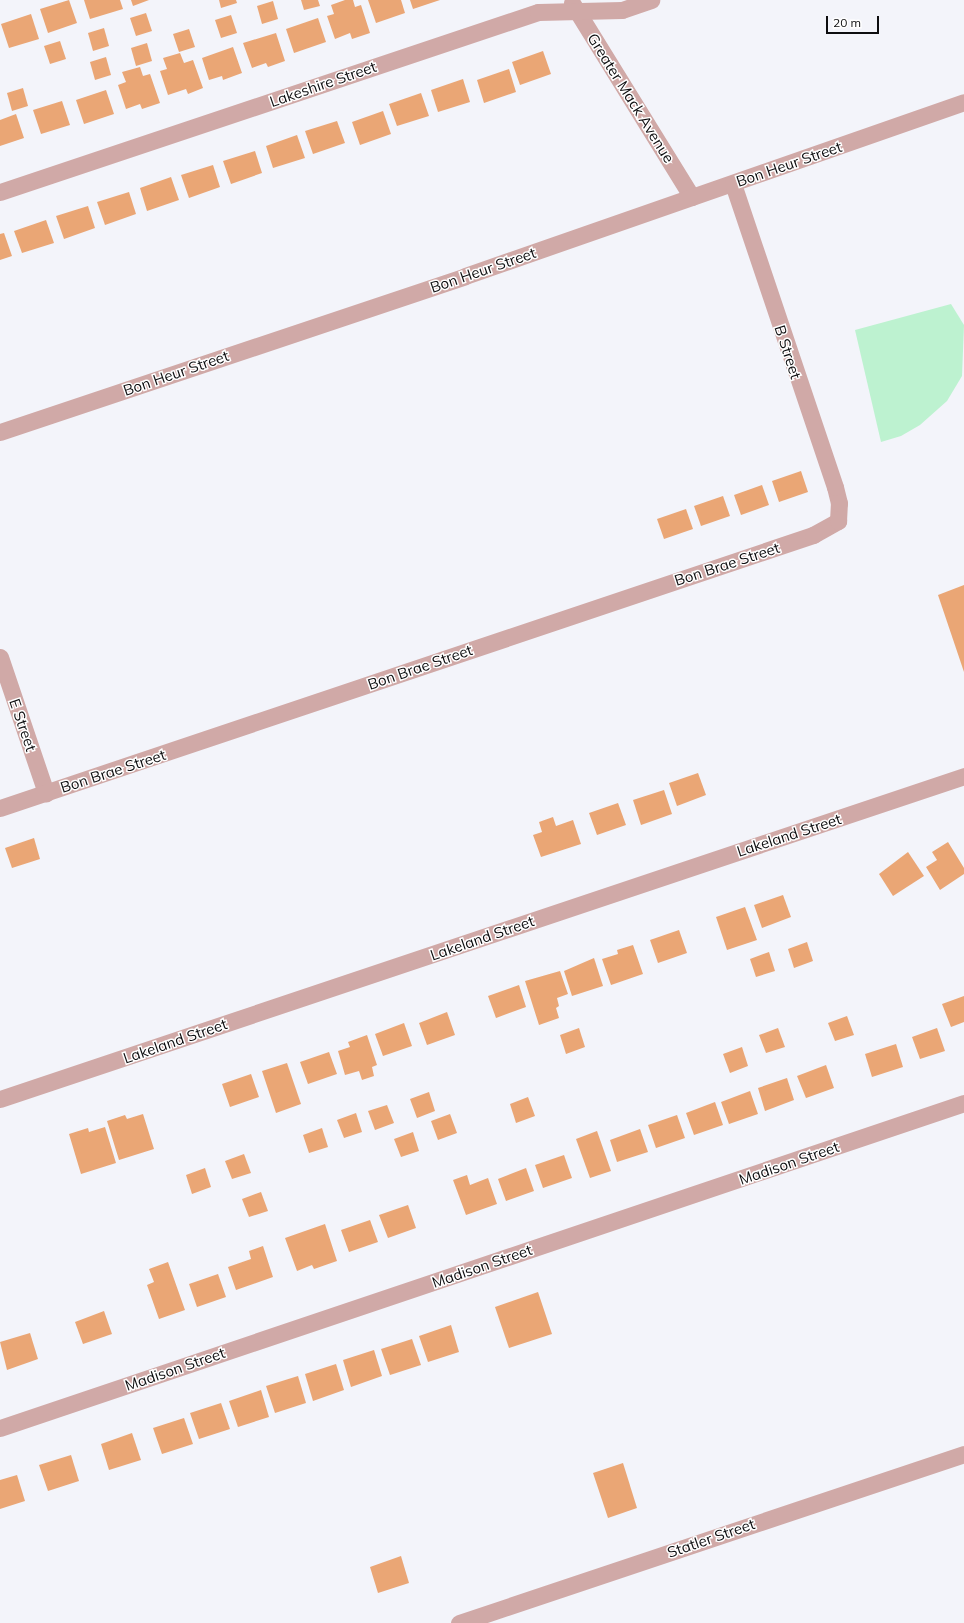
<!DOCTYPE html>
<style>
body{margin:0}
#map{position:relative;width:964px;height:1623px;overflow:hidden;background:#f3f4fa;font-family:Mulish,sans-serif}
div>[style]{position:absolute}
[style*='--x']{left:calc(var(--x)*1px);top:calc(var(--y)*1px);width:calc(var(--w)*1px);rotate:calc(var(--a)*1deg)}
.green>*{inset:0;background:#bdf2d0}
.building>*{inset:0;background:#eaa675}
.minor>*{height:17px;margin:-8.5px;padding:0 8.5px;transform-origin:8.5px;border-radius:8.5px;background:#d0a9a7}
span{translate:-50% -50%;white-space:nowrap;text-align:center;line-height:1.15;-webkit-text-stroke:3px #fff;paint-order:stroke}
.street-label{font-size:15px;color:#0d0d0f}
.scale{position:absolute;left:826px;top:16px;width:53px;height:18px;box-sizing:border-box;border:2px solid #0d0d0f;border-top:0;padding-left:5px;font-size:12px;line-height:14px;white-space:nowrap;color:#0d0d0f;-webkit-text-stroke:3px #fff;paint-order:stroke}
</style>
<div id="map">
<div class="green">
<i style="clip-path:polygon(951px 304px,964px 325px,962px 376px,947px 401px,920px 425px,901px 436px,881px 442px,855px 330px)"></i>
</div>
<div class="building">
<i style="clip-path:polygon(69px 0,77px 23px,48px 33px,40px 9px)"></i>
<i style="clip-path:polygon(84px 0,120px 0,123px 9px,90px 19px)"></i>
<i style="clip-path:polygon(131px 0,149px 0,133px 6px)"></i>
<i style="clip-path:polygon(219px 0,236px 0,237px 3px,221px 8px)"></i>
<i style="clip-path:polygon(301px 0,318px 0,320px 6px,304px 10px)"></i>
<i style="clip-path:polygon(345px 0,353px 0,355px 7px,361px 5px,370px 33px,352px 39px,350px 33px,335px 39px,327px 16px,334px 14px,331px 5px)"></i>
<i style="clip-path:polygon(368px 0,401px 0,405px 13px,376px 23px)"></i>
<i style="clip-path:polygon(410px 0,440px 0,413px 9px)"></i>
<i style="clip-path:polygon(273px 1px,278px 19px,262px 24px,257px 6px)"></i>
<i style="clip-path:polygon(146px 13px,152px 31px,136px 36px,130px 18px)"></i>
<i style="clip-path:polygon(31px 14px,39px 39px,9px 48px,1px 24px)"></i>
<i style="clip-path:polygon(231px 15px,237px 33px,221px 38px,215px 20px)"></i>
<i style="clip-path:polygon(318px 18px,326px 42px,294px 53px,286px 29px)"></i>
<i style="clip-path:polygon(104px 28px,109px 46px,93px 51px,88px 33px)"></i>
<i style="clip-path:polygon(189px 29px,195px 47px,179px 52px,173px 34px)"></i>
<i style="clip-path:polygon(276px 33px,285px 61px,268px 67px,266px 63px,252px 68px,243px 43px)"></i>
<i style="clip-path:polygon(60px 41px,66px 59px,50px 64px,44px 46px)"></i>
<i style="clip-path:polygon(147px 43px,152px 61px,136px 66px,131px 48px)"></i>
<i style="clip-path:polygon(233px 47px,242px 73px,223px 80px,222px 76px,209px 80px,202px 58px)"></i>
<i style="clip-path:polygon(543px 51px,551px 74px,520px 85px,512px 62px)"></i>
<i style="clip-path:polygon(180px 53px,184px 63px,193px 60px,203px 88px,188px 94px,186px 89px,168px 95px,160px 71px,167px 69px,163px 58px)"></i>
<i style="clip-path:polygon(106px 57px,111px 75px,95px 80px,90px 62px)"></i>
<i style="clip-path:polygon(140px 67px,143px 76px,150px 74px,160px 103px,142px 109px,140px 104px,126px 109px,118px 85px,126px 82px,122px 72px)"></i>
<i style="clip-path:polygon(509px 69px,516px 92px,484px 103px,477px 80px)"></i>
<i style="clip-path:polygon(463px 79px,470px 102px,438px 112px,431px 90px)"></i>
<i style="clip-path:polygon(23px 88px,28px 106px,12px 111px,7px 93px)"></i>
<i style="clip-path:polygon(106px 90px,114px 114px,84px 124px,76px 100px)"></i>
<i style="clip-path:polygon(421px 93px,429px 116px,397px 126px,389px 104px)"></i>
<i style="clip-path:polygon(62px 101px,70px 125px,41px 134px,33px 110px)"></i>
<i style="clip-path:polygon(383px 111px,391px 134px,360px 145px,352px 122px)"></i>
<i style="clip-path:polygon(16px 114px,24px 138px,0 146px,0 120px)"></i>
<i style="clip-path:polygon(337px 121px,345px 143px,313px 154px,305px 131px)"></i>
<i style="clip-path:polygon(297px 135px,305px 158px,273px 168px,266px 146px)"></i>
<i style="clip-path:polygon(255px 151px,262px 173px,231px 184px,223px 161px)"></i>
<i style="clip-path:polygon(213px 165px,220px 187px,189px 198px,181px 175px)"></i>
<i style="clip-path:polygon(171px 177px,179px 200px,147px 211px,140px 188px)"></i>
<i style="clip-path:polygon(129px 192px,136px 214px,105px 225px,97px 202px)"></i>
<i style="clip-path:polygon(88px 206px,95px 228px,64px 239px,56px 216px)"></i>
<i style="clip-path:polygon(46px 220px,54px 243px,22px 253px,14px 231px)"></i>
<i style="clip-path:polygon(4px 233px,12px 256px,0 260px,0 234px)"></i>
<i style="clip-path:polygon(801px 471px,808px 492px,779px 502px,772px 481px)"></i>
<i style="clip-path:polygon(762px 485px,769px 505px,741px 515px,734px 495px)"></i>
<i style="clip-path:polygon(723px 496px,730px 516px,701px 526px,694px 506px)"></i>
<i style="clip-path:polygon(686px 509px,693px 529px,664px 539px,657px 519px)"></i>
<i style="clip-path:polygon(964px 585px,964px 672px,938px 595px)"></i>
<i style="clip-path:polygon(698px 773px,706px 795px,677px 806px,669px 783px)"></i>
<i style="clip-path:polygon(664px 790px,672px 814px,641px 825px,633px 800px)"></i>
<i style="clip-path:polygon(618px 803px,626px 825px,597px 835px,589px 813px)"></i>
<i style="clip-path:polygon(553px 817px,556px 826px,573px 820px,581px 844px,541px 857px,533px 835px,542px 832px,539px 822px)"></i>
<i style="clip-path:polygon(34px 838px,40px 859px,12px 868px,5px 848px)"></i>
<i style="clip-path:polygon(948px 842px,964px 868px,964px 874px,940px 890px,926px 867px,937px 860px,932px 852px)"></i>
<i style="clip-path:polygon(908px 852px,924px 876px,893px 896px,879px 874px)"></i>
<i style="clip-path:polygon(783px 895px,791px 917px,762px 928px,754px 905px)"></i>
<i style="clip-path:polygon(745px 907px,757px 940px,727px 950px,716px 917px)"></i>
<i style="clip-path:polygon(679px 930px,687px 953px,658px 963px,650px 940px)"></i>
<i style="clip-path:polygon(807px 942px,813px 961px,794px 968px,788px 949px)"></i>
<i style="clip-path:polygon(633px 945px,643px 974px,611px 985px,602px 959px,618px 954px,617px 950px)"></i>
<i style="clip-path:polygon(769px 952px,775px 971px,756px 977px,750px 959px)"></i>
<i style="clip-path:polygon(594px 958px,603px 986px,572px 996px,564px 971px)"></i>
<i style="clip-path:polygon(560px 971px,568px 994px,557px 998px,559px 1006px,556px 1008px,559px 1018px,539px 1025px,525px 981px)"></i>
<i style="clip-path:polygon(519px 985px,526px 1007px,496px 1018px,488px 996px)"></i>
<i style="clip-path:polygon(964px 996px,964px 1022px,951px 1027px,942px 1004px)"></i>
<i style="clip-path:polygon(447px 1012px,455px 1035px,427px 1045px,419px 1023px)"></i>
<i style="clip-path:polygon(847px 1016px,854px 1035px,835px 1041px,828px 1023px)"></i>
<i style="clip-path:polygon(404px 1023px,412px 1046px,383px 1056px,375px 1034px)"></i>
<i style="clip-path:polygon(579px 1028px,585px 1047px,566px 1054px,560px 1035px)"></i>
<i style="clip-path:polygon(778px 1028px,785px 1047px,766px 1053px,759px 1035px)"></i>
<i style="clip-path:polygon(937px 1028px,945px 1051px,920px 1059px,912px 1037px)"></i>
<i style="clip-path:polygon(367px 1035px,377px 1065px,372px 1067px,374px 1076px,362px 1080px,359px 1071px,345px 1075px,338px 1051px,350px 1047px,348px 1042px)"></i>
<i style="clip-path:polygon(896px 1044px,903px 1067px,872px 1077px,865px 1054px)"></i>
<i style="clip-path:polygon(742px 1047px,748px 1066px,730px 1073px,723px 1054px)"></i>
<i style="clip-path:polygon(329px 1052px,337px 1074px,308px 1084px,300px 1062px)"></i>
<i style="clip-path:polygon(287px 1063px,301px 1104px,276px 1113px,262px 1071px)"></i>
<i style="clip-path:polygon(826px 1065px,834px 1088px,806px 1098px,797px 1076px)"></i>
<i style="clip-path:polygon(251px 1074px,259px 1097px,230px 1107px,222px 1084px)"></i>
<i style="clip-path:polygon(787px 1078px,794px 1100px,765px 1111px,758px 1088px)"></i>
<i style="clip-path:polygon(750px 1091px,758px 1114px,729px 1124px,721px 1102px)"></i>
<i style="clip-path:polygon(429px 1092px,435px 1111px,417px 1118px,410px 1099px)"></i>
<i style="clip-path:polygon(528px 1097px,535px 1116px,516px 1123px,510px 1104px)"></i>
<i style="clip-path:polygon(715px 1102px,723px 1125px,694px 1135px,686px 1113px)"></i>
<i style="clip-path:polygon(387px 1105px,394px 1123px,375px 1130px,368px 1111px)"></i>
<i style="clip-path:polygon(356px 1113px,362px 1132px,344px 1138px,337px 1120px)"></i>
<i style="clip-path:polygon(143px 1114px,154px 1149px,119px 1160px,107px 1121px,125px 1115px,127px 1119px)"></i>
<i style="clip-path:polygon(450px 1114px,457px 1133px,438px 1140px,431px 1121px)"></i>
<i style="clip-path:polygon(677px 1115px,685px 1138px,656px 1148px,648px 1125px)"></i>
<i style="clip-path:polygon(105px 1127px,116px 1163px,81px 1174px,69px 1134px,88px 1128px,89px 1132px)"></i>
<i style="clip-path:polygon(322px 1128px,328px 1147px,309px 1153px,303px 1135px)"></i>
<i style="clip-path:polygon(640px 1129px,648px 1152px,617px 1162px,610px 1140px)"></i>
<i style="clip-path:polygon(597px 1131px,611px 1171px,590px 1178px,576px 1139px)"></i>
<i style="clip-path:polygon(413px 1132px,419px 1151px,401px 1157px,394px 1139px)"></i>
<i style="clip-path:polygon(244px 1154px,251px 1173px,232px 1179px,225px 1161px)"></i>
<i style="clip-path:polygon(564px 1155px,572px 1178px,543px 1188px,535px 1165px)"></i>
<i style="clip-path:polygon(205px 1168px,211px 1187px,192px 1194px,186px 1175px)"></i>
<i style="clip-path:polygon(526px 1168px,534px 1191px,506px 1201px,498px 1179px)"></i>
<i style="clip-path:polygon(467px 1175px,470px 1185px,488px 1178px,497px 1204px,466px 1215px,453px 1180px)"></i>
<i style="clip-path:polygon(261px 1192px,268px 1211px,249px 1217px,242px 1199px)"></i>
<i style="clip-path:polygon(408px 1205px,416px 1228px,388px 1238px,379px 1215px)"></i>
<i style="clip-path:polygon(370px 1220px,378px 1242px,349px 1252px,341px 1230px)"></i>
<i style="clip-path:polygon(325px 1224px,337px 1261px,314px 1269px,312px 1265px,297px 1271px,285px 1238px)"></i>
<i style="clip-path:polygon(263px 1246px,273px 1277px,236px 1290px,228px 1267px,251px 1259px,249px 1251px)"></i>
<i style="clip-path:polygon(168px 1262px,185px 1310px,159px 1319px,147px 1285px,154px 1282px,149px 1269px)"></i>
<i style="clip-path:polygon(218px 1274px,226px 1297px,197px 1307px,189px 1284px)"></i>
<i style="clip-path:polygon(538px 1292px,552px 1334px,509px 1348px,495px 1307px)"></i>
<i style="clip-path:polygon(104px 1311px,112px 1334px,83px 1344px,75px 1322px)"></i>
<i style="clip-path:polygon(451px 1325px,459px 1352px,428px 1362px,419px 1336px)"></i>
<i style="clip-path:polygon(30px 1333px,38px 1359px,7px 1370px,0 1342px)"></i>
<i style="clip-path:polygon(412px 1339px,421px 1365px,390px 1375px,381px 1349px)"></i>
<i style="clip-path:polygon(374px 1350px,382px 1376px,351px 1387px,343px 1360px)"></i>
<i style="clip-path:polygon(336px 1364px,344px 1390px,313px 1401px,305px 1374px)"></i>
<i style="clip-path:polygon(298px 1376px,306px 1403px,275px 1413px,266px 1386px)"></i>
<i style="clip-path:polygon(261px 1390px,269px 1417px,238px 1427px,229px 1401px)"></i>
<i style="clip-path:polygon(221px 1403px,230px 1429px,199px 1439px,190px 1413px)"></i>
<i style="clip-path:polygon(184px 1418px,193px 1444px,162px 1454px,153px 1428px)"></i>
<i style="clip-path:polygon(132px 1433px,141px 1460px,109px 1470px,101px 1444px)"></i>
<i style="clip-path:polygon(71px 1455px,79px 1481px,48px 1491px,39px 1465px)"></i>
<i style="clip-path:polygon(623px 1463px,637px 1508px,608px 1518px,593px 1473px)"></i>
<i style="clip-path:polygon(17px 1475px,25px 1501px,0 1509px,0 1480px)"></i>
<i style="clip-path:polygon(401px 1556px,409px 1583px,378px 1593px,370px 1567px)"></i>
</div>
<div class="minor">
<i style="--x:572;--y:3;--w:228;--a:58.3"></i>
<i style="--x:0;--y:192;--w:567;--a:-18.5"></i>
<i style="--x:538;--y:12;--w:84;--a:-1.4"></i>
<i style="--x:622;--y:10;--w:31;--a:-19"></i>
<i style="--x:0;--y:432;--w:490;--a:-18.5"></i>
<i style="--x:465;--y:276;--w:528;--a:-19.22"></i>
<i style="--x:0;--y:657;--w:144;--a:71.3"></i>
<i style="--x:0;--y:808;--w:858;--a:-18.56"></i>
<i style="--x:813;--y:535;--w:29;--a:-29"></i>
<i style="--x:838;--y:521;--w:18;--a:-87"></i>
<i style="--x:839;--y:503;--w:16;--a:-104"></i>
<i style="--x:835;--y:487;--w:320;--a:-108.6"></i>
<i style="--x:0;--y:1099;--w:1017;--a:-18.52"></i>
<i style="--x:0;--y:1428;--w:1017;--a:-18.63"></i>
<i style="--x:459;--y:1623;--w:533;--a:-18.5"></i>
</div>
<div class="street-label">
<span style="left:323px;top:84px;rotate:-19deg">Lakeshire Street</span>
<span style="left:631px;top:98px;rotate:58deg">Greater Mack Avenue</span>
<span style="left:789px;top:164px;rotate:-19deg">Bon Heur Street</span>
<span style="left:483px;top:270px;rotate:-19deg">Bon Heur Street</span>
<span style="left:788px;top:352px;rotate:72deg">B Street</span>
<span style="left:176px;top:373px;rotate:-19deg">Bon Heur Street</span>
<span style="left:727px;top:564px;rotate:-18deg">Bon Brae Street</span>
<span style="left:420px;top:667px;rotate:-19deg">Bon Brae Street</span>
<span style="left:23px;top:725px;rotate:71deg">E Street</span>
<span style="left:113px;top:771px;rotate:-18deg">Bon Brae Street</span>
<span style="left:789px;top:835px;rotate:-18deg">Lakeland Street</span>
<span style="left:482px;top:938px;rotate:-19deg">Lakeland Street</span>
<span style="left:175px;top:1041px;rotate:-19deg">Lakeland Street</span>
<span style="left:789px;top:1163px;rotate:-19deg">Madison Street</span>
<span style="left:482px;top:1266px;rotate:-19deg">Madison Street</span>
<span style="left:175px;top:1369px;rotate:-19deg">Madison Street</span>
<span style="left:711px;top:1538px;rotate:-19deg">Statler Street</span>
</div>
<div class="scale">20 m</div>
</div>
